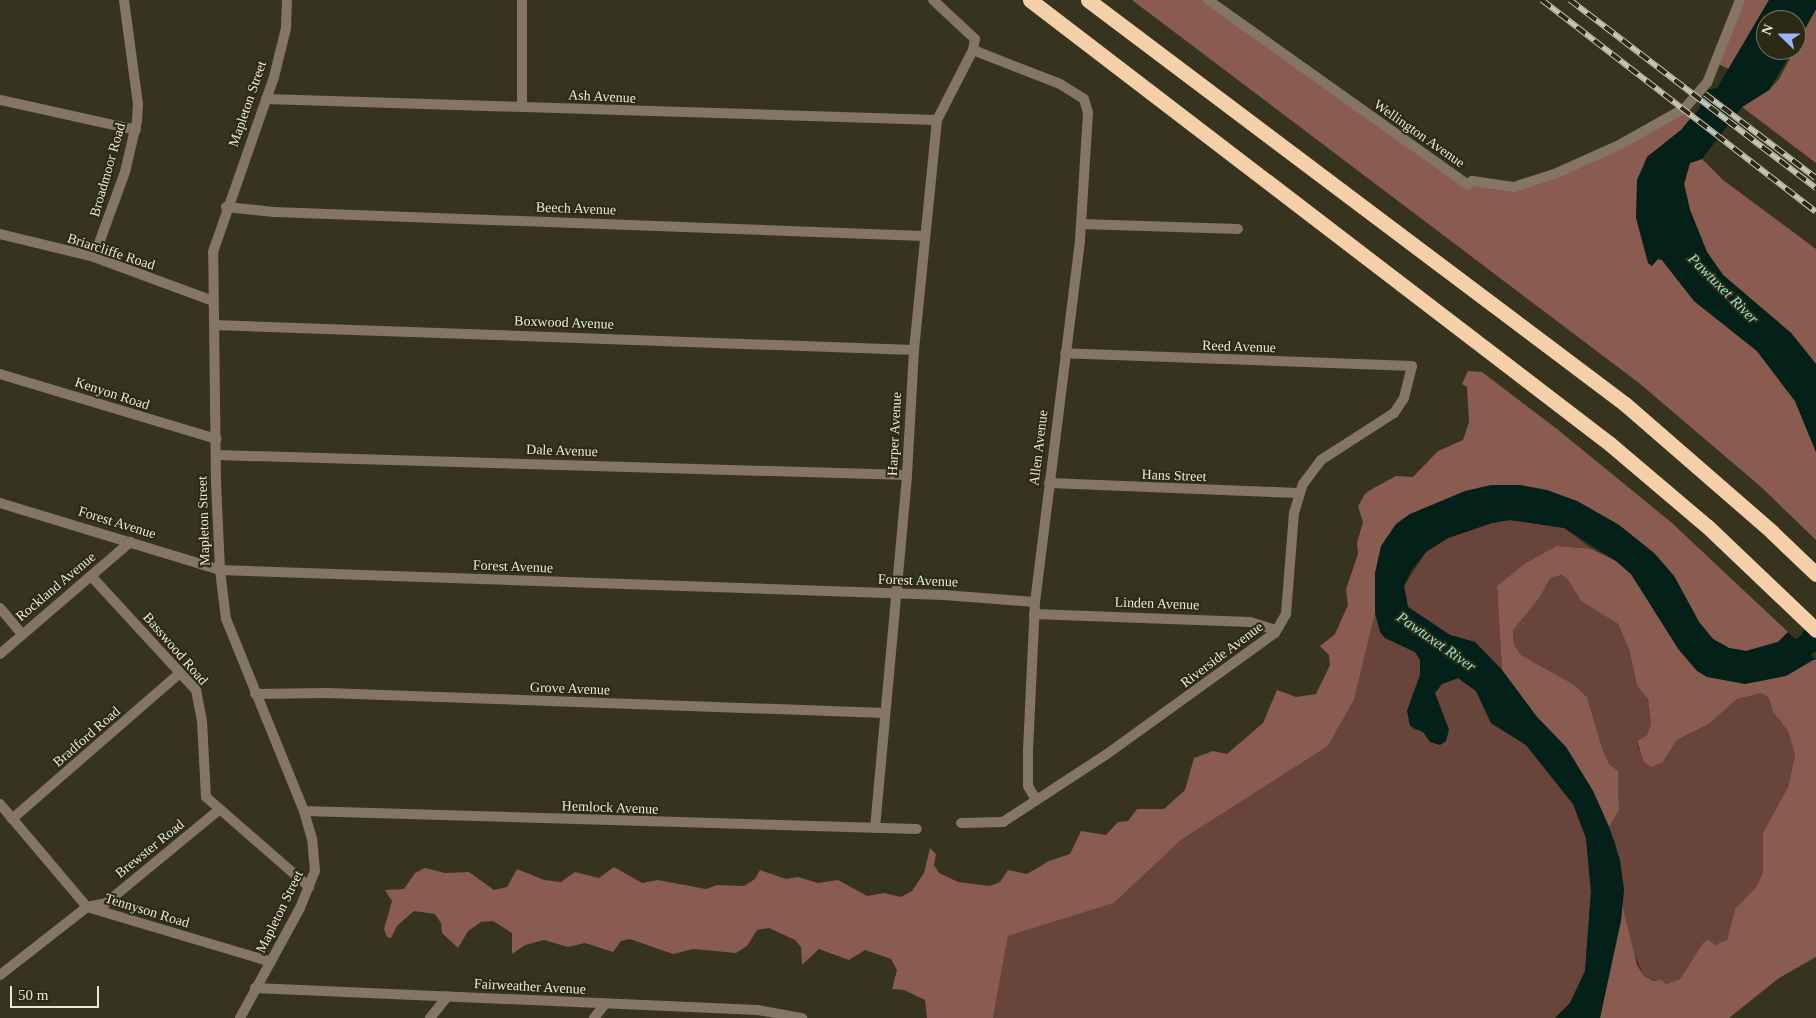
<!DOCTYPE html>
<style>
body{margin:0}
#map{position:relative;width:1816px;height:1018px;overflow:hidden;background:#36341e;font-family:"Times New Roman",serif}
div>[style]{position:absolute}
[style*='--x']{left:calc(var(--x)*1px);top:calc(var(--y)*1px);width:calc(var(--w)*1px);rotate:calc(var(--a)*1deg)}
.green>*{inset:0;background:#69443b}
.forest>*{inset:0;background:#8a5b4f}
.water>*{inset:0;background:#032118}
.river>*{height:21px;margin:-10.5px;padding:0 10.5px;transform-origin:10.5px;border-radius:10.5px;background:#032118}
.minor>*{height:10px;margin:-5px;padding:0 5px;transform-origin:5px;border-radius:5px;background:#847565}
.motorway>*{height:15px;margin:-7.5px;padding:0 7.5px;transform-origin:7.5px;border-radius:7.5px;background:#f4cfa8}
.rail>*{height:5.5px;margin-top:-2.75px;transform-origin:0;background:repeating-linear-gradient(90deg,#2c2a15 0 11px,#c5c4b5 0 22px);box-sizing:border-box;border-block:1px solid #c5c4b5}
span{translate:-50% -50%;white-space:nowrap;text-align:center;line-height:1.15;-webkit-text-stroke:4px #2c2a15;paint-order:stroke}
.street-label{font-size:14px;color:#e9e8db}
.water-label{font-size:15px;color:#91e9ca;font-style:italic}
.north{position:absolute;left:1756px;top:10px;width:50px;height:50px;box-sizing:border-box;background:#2c2a15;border:1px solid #787664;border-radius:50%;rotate:292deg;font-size:14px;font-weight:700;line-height:20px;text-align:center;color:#e9e8db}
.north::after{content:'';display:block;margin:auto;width:18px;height:22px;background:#9db4fd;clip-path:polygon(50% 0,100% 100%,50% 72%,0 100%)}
.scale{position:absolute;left:10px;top:986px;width:89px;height:22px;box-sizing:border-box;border:2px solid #e9e8db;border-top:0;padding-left:6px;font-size:15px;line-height:18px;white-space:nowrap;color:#e9e8db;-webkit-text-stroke:4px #2c2a15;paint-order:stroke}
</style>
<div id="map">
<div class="green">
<i style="clip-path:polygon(1510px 520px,1564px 528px,1592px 549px,1557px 546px,1497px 586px,1502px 670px,1475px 642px,1450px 635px,1408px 607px,1404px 586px,1426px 552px,1448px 538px,1492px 523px)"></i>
<i style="clip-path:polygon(1560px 575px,1568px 580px,1581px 601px,1618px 624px,1629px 649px,1637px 686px,1648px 699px,1651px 724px,1647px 735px,1637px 741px,1638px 749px,1663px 762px,1677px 740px,1709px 724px,1737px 699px,1762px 693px,1769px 698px,1773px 712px,1788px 731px,1795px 755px,1788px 787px,1763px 833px,1763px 873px,1756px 887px,1735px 909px,1727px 940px,1715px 945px,1703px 943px,1680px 979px,1665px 984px,1644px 976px,1633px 952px,1622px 904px,1624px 890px,1616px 845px,1609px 827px,1619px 810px,1618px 771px,1609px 764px,1602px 748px,1587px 697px,1573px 684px,1521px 655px,1514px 645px,1513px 630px,1521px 618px,1540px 597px,1550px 578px)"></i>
<i style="clip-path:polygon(1375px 613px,1385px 638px,1415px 652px,1420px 660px,1420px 675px,1407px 711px,1413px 730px,1449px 729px,1434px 693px,1442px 684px,1458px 678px,1476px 691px,1491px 723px,1526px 745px,1573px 804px,1586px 838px,1591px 892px,1585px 971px,1570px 1003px,1555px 1018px,993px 1018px,1008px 936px,1114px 903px,1181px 840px,1328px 746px,1354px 700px)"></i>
</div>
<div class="forest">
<i style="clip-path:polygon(1132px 0,1209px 0,1439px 164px,1470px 180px,1491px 184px,1531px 181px,1688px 108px,1693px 115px,1681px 130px,1647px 157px,1658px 259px,1662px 260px,1694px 301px,1757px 351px,1795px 401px,1816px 452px,1816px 540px,1760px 486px,1639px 383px)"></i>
<i style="clip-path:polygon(1739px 0,1769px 0,1729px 69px,1718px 64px)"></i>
<i style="clip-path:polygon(1816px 9px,1816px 163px,1742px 107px,1769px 90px,1779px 79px)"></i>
<i style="clip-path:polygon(1702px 159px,1723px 180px,1816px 249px,1816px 364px,1791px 333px,1723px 275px,1707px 252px,1690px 210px,1684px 184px,1690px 163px)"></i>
<i style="clip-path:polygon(1468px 371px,1482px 372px,1557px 429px,1672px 523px,1788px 632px,1778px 642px,1746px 651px,1729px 648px,1713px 639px,1699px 622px,1674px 576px,1654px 553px,1619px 525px,1577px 501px,1410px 514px,1375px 573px,1375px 613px,1354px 700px,1328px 746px,1181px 840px,1114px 903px,1008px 936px,993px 1018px,927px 1018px,925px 1000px,904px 990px,892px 989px,897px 970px,891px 959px,865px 950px,849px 960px,819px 949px,802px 965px,801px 947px,795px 940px,769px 928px,757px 930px,747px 946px,736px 953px,693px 949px,673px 954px,630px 939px,621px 941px,613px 952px,585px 943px,568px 947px,544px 940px,525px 945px,512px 954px,512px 933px,493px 921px,481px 922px,468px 931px,458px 948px,442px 933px,441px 923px,435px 914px,414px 911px,397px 926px,391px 938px,387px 937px,384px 929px,392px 901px,385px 890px,404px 889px,415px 873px,425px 868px,445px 873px,469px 872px,494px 890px,507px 887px,517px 869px,544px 880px,561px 882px,575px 872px,599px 878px,614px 867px,642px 883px,658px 880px,706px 889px,717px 885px,744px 886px,755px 879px,760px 870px,786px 879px,798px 877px,818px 883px,838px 880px,867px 896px,884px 893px,901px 897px,912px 891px,924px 873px,930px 848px,936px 854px,934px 865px,939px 873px,958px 882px,990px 886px,1000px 882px,1008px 870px,1027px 874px,1049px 861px,1070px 854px,1081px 831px,1106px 835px,1118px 822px,1128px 821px,1137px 809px,1164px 809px,1185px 790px,1194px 758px,1213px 751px,1227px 754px,1263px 723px,1277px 690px,1296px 697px,1316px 694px,1330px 665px,1329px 655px,1320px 646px,1335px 634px,1348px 605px,1346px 589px,1358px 554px,1357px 543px,1363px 522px,1358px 506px,1365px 494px,1372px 489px,1396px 476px,1413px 477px,1438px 451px,1463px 440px,1469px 422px,1467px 387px,1462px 384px)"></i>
<i style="clip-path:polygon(1557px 546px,1592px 549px,1616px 561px,1631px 574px,1679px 650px,1816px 660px,1816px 957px,1779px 978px,1729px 1018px,1600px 1018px,1622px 904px,1637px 965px,1644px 976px,1654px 981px,1661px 980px,1666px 984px,1680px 979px,1703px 943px,1708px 940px,1715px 945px,1727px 940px,1735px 909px,1756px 887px,1763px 873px,1763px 833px,1788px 787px,1795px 755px,1788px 731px,1773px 712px,1769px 698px,1762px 693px,1737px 699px,1709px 724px,1677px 740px,1663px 762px,1652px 767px,1644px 762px,1637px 741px,1647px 735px,1651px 724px,1648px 699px,1637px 686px,1629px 649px,1618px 624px,1581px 601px,1568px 580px,1561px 575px,1550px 578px,1540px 597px,1513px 630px,1514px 645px,1521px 655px,1573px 684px,1587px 697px,1602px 748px,1609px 764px,1618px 771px,1619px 810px,1609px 827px,1593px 791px,1566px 747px,1537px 717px,1502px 670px,1497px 586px,1526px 563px)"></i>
</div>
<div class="water">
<i style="clip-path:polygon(1769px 0,1816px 0,1816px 9px,1796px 44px,1796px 20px,1766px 20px,1766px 50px,1793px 50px,1769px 90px,1742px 107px,1702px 159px,1690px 163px,1684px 184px,1690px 210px,1707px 252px,1723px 275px,1791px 333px,1816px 364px,1816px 452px,1795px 401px,1757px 351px,1694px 301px,1662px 260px,1658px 259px,1652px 266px,1648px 263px,1636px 218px,1637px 180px,1647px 157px,1681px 130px,1700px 108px,1701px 98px,1707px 90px,1717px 88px)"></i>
<i style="clip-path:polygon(1491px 485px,1520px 485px,1547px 490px,1577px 501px,1619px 525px,1654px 553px,1674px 576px,1699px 622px,1713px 639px,1729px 648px,1746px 651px,1778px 642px,1788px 632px,1815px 659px,1786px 676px,1745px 684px,1707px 677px,1697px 671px,1679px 650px,1631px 574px,1616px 561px,1564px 528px,1510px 520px,1492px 523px,1448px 538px,1426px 552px,1411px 571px,1404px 586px,1408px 607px,1450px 635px,1475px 642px,1502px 670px,1537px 717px,1566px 747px,1593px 791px,1609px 827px,1620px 860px,1624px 890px,1621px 921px,1600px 1018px,1555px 1018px,1570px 1003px,1585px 971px,1591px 892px,1586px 838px,1573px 804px,1526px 745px,1491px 723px,1476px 691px,1458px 678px,1442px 684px,1435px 693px,1449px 730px,1446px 741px,1440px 745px,1430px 742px,1423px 732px,1410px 726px,1407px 711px,1420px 675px,1420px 660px,1415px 652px,1385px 638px,1380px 632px,1375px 613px,1375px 573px,1381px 546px,1396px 524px,1410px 514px,1465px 491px)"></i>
</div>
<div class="river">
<i style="--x:1781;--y:661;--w:34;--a:-34"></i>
<i style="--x:1809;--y:642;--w:16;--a:-63"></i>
</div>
<div class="minor">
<i style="--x:522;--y:0;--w:107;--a:90"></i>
<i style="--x:1208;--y:0;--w:319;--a:35.4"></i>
<i style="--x:1468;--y:185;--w:6;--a:-45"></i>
<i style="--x:1472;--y:181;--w:42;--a:8.1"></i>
<i style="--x:1514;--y:187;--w:40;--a:-18"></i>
<i style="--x:1552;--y:175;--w:73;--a:-24.1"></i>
<i style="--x:1619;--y:145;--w:76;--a:-29.3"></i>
<i style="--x:1685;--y:108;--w:33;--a:-49"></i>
<i style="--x:1707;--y:83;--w:89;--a:-68.3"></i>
<i style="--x:973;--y:50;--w:93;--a:21.3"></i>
<i style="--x:1060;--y:84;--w:28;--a:32"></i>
<i style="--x:1084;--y:99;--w:15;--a:74"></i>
<i style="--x:1088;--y:113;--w:128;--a:93.6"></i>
<i style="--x:1080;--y:241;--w:364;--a:97.1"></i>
<i style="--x:1035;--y:602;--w:150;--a:92.7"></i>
<i style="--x:1028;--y:752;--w:34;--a:90"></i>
<i style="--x:1028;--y:786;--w:16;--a:60"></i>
<i style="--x:266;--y:99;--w:671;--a:1.79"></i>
<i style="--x:0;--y:100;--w:139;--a:12.4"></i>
<i style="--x:226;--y:207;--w:48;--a:5.9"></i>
<i style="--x:274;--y:212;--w:650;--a:2.11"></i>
<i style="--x:1081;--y:224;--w:157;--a:1.8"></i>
<i style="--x:0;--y:234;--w:97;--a:13.7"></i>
<i style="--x:94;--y:257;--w:127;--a:20.3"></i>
<i style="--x:94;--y:257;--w:90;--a:-70"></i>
<i style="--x:125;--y:172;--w:52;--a:-76.8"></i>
<i style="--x:137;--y:121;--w:17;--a:-87"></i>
<i style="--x:138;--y:104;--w:105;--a:-97.7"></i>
<i style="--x:214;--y:325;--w:700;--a:2.05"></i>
<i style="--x:0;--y:374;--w:226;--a:16.7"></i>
<i style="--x:216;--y:455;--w:691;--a:1.66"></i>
<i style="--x:1049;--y:483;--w:249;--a:2.3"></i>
<i style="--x:0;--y:503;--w:230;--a:16.9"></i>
<i style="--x:220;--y:570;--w:724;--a:1.98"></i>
<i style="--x:944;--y:595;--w:91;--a:4.4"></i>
<i style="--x:92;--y:577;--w:154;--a:47.4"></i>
<i style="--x:196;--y:690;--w:32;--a:79"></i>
<i style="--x:202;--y:721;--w:76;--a:87"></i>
<i style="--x:206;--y:797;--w:137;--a:41.1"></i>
<i style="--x:0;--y:608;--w:34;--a:50"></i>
<i style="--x:1034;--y:614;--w:216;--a:2.1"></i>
<i style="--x:1250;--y:622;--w:24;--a:17"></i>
<i style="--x:1273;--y:629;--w:4;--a:63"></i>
<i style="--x:0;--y:654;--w:172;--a:-40.7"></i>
<i style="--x:255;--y:694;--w:72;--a:-0.8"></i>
<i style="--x:327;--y:693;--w:558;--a:2.05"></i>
<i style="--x:0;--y:804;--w:135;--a:49.8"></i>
<i style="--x:87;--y:907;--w:192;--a:16.6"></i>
<i style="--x:304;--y:811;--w:613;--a:1.68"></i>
<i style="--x:12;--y:819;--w:221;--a:-41"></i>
<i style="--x:961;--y:823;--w:42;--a:-1.4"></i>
<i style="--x:1003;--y:822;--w:124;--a:-33.2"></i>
<i style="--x:1107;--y:754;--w:207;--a:-35.8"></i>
<i style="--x:1275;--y:633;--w:22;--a:-60"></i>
<i style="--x:1286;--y:614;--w:101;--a:-85.5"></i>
<i style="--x:1294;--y:513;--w:30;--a:-73"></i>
<i style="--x:1303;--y:484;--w:30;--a:-53"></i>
<i style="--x:1321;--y:460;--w:87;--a:-32.8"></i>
<i style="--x:1394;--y:413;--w:18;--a:-56"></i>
<i style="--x:1404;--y:398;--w:33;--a:-76"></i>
<i style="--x:1412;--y:366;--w:347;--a:-177.9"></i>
<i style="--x:875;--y:828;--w:354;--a:-84.8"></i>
<i style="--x:907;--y:475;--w:125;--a:-86.8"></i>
<i style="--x:914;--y:350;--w:231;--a:-84.3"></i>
<i style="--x:937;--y:120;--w:79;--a:-62.8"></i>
<i style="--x:973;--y:50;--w:11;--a:-80"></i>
<i style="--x:975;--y:39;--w:57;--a:-137.1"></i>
<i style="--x:0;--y:975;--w:110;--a:-38"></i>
<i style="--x:87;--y:907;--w:19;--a:-12"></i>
<i style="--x:106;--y:903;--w:146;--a:-39.5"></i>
<i style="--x:255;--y:988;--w:503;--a:2.5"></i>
<i style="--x:758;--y:1010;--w:45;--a:10.3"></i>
<i style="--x:240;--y:1018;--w:125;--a:-61.4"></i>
<i style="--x:300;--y:908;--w:40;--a:-68"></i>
<i style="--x:315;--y:871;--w:32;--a:-95"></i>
<i style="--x:312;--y:839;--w:29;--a:-106"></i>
<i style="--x:304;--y:811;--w:207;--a:-112.1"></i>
<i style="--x:226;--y:619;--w:49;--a:-97"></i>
<i style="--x:220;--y:570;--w:88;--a:-92.6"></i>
<i style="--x:216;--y:482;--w:230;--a:-90.7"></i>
<i style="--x:213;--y:252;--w:185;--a:-70.8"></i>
<i style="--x:274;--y:77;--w:50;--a:-76.2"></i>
<i style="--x:286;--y:28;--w:28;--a:-88"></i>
<i style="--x:430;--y:1018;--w:28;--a:-51"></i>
<i style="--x:594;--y:1018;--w:18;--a:-52"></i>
</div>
<div class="motorway">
<i style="--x:1030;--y:0;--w:730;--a:37.43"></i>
<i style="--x:1610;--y:444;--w:128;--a:40.3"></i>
<i style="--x:1708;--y:527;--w:149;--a:43.6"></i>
<i style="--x:1088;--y:0;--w:672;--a:36.96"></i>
<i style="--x:1625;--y:404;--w:195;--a:41"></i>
<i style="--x:1772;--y:532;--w:61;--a:43.7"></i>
</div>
<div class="rail">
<i style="--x:1542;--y:0;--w:346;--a:37.7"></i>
<i style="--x:1570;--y:0;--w:310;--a:37.4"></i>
<i style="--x:1705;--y:94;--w:139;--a:37.1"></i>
</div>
<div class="street-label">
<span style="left:602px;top:97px;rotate:3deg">Ash Avenue</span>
<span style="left:248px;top:104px;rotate:-71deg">Mapleton Street</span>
<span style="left:1419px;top:134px;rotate:35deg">Wellington Avenue</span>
<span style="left:108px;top:170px;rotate:-74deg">Broadmoor Road</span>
<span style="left:576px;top:209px;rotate:2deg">Beech Avenue</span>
<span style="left:111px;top:252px;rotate:18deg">Briarcliffe Road</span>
<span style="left:564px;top:323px;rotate:2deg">Boxwood Avenue</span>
<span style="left:1239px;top:347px;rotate:2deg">Reed Avenue</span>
<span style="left:112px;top:394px;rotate:18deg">Kenyon Road</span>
<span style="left:895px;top:434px;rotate:-87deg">Harper Avenue</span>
<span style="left:1039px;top:448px;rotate:-83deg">Allen Avenue</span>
<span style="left:562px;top:451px;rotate:2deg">Dale Avenue</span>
<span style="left:1174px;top:476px;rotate:2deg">Hans Street</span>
<span style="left:204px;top:521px;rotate:-92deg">Mapleton Street</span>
<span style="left:117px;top:523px;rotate:17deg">Forest Avenue</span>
<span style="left:513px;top:567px;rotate:2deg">Forest Avenue</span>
<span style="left:918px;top:581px;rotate:2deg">Forest Avenue</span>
<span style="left:56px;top:587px;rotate:-40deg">Rockland Avenue</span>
<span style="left:1157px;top:604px;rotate:2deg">Linden Avenue</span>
<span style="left:175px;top:649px;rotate:49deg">Basswood Road</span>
<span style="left:1222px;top:655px;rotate:-37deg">Riverside Avenue</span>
<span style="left:570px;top:689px;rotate:2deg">Grove Avenue</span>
<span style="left:87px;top:737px;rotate:-41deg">Bradford Road</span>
<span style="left:610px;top:808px;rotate:2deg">Hemlock Avenue</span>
<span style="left:150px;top:849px;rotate:-39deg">Brewster Road</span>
<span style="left:147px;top:911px;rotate:17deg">Tennyson Road</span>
<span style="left:280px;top:912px;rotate:-64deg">Mapleton Street</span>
<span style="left:530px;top:987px;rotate:3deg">Fairweather Avenue</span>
</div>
<div class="water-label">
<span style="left:1723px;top:289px;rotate:45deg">Pawtuxet River</span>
<span style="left:1436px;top:642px;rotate:35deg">Pawtuxet River</span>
</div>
<div class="north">N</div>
<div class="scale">50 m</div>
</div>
